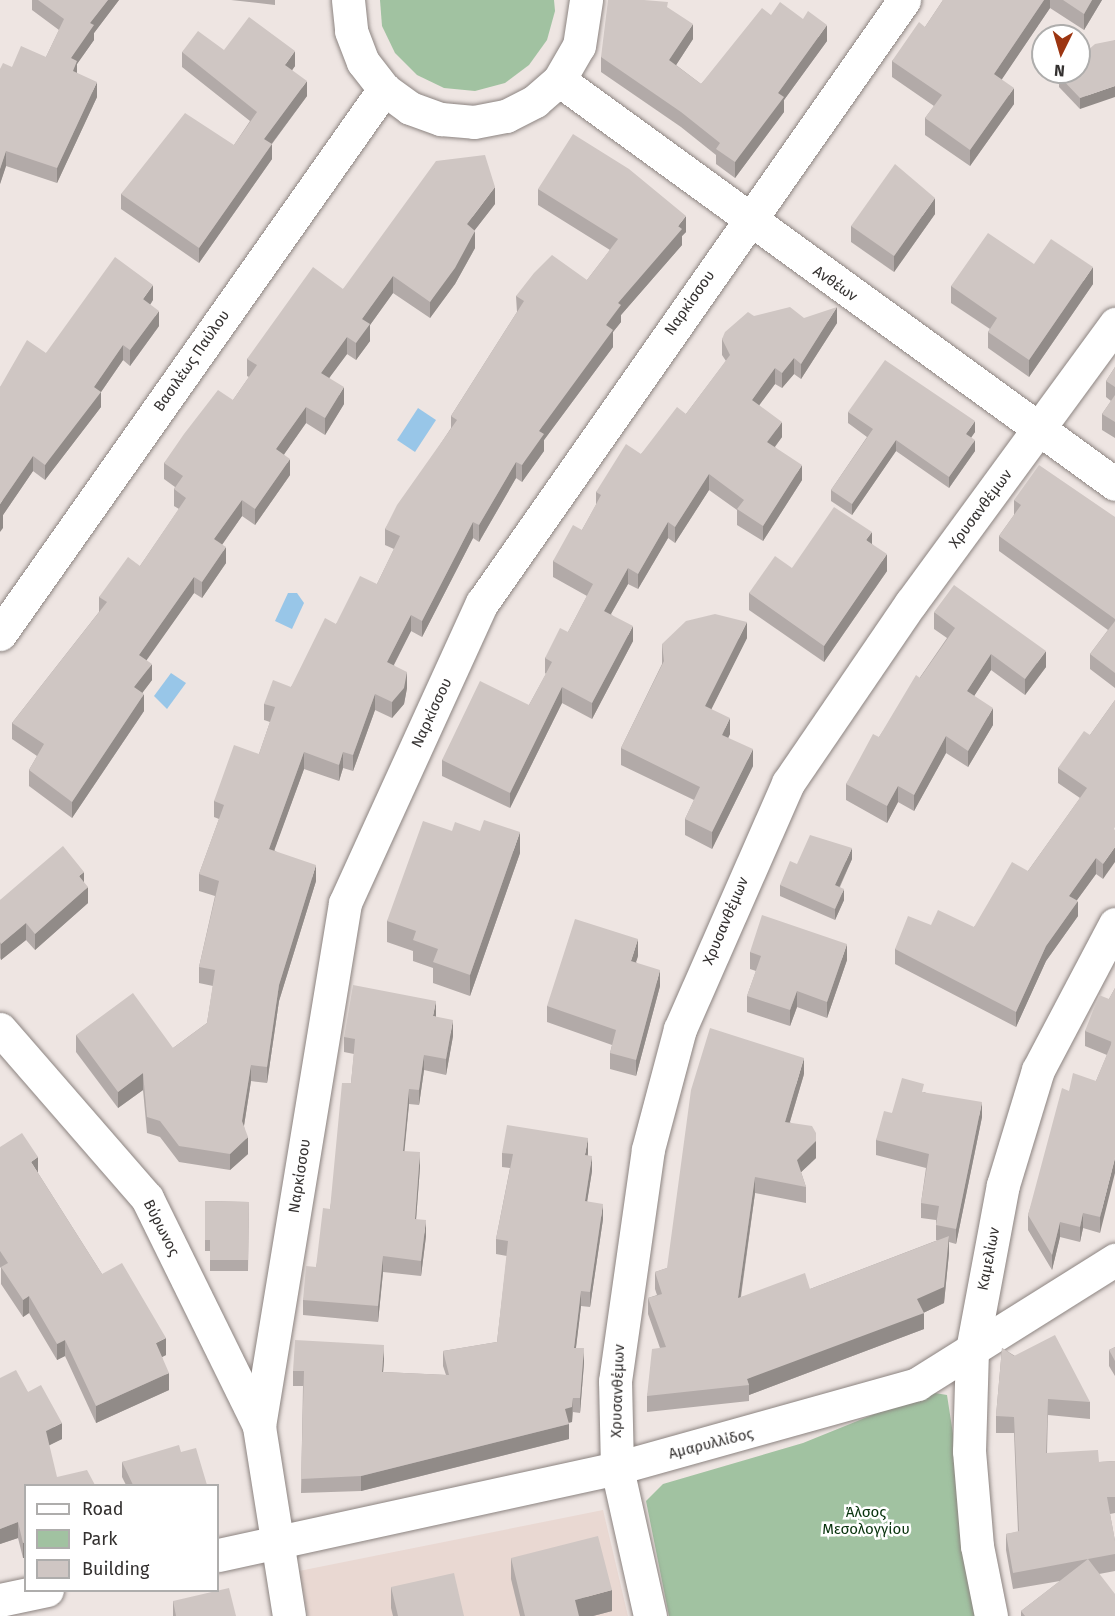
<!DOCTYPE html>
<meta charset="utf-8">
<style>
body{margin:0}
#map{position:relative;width:1115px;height:1616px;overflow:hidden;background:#eee5e2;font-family:"Fira Sans",sans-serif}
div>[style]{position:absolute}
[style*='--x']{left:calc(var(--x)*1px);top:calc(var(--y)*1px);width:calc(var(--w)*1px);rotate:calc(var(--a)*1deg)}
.built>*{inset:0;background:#e9d8d2}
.green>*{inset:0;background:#a1c2a1}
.water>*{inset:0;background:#98c6e8}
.roads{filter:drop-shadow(0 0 2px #8c8481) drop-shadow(0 0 2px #8c8481)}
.minor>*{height:33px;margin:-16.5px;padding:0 16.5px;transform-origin:16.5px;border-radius:16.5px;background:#fff}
.wall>*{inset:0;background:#b2aaa8}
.shaded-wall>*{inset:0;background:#918b88}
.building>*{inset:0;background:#cfc6c3}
span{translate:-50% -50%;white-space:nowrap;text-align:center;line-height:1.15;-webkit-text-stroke:5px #fff;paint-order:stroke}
.street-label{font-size:15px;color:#343130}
.park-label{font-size:15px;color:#08330d}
.legend{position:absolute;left:24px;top:1484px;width:195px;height:108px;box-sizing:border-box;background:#fff;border:2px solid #aeadac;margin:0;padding:8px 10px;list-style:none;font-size:18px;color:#343130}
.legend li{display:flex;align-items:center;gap:12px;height:30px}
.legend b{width:30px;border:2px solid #aeadac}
.north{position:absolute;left:1031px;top:24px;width:60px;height:60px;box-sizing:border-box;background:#fff;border:2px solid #aeadac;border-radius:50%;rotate:185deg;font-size:16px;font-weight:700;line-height:24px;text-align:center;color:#343130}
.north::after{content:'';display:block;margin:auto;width:21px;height:27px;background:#9c3511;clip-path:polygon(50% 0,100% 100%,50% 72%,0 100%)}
</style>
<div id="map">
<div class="built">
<i style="clip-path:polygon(603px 1510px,628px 1616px,308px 1616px,299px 1571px)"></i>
</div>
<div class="green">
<i style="clip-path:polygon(380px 0,554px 0,555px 11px,547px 40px,529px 65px,505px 83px,475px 91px,444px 88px,417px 75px,395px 53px,382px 26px)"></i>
<i style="clip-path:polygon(929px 1392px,947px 1395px,981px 1616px,669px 1616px,646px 1501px,663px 1484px,803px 1443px)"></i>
</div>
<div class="water">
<i style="clip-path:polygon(418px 408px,436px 420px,415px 452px,397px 440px)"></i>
<i style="clip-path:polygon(288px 593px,297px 593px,304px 603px,292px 629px,275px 621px)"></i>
<i style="clip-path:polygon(171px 673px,186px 683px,167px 709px,154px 696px)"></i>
</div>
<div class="roads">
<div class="minor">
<i style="--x:348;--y:0;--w:31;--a:84"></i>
<i style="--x:351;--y:31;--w:33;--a:69"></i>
<i style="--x:363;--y:62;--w:34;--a:52"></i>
<i style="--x:384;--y:89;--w:32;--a:36"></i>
<i style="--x:410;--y:108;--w:33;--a:20"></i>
<i style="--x:441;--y:119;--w:33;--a:5"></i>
<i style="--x:474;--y:122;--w:33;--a:-11"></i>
<i style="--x:506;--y:116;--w:33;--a:-27"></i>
<i style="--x:535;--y:101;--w:32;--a:-41"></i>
<i style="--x:559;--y:80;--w:39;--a:-60"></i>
<i style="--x:579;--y:46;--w:47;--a:-81.3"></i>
<i style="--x:559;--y:80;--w:687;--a:36"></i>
<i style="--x:0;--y:634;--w:667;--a:-54.83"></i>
<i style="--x:0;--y:1029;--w:224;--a:49"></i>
<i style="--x:147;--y:1198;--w:254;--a:63.8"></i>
<i style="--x:218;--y:1555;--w:408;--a:-12.3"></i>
<i style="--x:617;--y:1468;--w:312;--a:-15.6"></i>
<i style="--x:917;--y:1384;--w:234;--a:-32.1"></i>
<i style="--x:0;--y:1600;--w:48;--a:-12"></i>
<i style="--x:289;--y:1616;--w:192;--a:-99"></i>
<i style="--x:259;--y:1426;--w:530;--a:-80.66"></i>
<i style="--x:345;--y:903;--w:330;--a:-65.5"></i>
<i style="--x:482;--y:603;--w:736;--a:-55.01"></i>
<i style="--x:650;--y:1616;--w:152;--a:-102.6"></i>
<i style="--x:617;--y:1468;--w:87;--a:-91.3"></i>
<i style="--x:615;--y:1381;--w:234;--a:-81.9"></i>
<i style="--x:648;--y:1149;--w:124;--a:-75.1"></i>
<i style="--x:680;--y:1029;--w:269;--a:-66.3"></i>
<i style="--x:788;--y:783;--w:218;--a:-55.7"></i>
<i style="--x:911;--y:603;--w:346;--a:-53.8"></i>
<i style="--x:991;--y:1616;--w:71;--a:-101.3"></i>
<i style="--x:977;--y:1546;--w:95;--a:-94.8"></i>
<i style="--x:969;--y:1451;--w:101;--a:-88.3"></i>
<i style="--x:972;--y:1350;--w:168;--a:-79.4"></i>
<i style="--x:1003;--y:1185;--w:120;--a:-73.1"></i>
<i style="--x:1038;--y:1070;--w:165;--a:-62.2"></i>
</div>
</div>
<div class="wall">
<i style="clip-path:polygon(32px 0,119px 0,94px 33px,94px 40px,77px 64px,77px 73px,97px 97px,57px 183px,6px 166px,0 184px,0 69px,12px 67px,46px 57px,59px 30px,32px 10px)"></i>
<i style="clip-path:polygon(231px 0,275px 0,275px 5px)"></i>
<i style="clip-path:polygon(943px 0,1102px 0,1084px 30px,1050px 8px,1001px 80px,1014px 104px,970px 166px,925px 135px,925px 118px,934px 106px,892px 77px,892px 61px,925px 27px)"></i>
<i style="clip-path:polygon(668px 8px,693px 39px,676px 65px,701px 84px,771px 15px,827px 41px,784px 100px,784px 112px,735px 178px,716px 164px,716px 155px,681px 127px,601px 72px,601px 57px)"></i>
<i style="clip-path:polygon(1115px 40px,1080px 109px,1059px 87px,1059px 76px)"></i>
<i style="clip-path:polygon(224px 50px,295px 66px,292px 70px,307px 96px,272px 144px,272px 159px,199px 263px,121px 209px,121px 194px,234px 145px,250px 121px,182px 67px,182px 52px)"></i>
<i style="clip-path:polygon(538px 189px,686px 232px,682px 236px,682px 245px,621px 315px,621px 322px,613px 332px,613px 347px,544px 440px,544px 451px,522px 482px,516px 478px,479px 542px,473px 538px,422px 637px,411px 631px,394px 665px,407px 688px,404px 704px,392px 718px,375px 710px,353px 771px,343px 768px,339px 781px,304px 769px,274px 850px,316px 881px,279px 1001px,267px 1083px,251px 1081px,244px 1126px,248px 1154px,230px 1170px,179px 1162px,160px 1137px,147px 1133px,143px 1090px,118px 1108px,76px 1052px,76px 1035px,173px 1048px,207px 1023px,213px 986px,199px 983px,199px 967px,215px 896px,199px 891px,199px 874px,219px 819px,214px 817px,214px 801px,259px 754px,270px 722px,264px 720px,264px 704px,291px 687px,336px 624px,377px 584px,394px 549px,385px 545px,385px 529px,451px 428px,451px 416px,517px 312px,516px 296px,587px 280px,610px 250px,538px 205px)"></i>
<i style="clip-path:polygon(495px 204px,474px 231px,475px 248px,455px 284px,430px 318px,393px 293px,370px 325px,370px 341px,356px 360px,347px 354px,329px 378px,344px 404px,325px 435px,306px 423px,284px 454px,290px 475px,255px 525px,242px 516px,222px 545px,226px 563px,202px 598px,194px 593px,146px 660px,152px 680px,142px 693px,144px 711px,72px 818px,29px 786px,29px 770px,37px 756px,12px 739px,12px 723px,99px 612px,99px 597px,140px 566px,179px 509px,174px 506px,174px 489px,175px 487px,164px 479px,164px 463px,233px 400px,249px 377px,247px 376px,247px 359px,343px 289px)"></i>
<i style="clip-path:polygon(935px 214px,894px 272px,851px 242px,851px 226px)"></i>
<i style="clip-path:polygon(1034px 264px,1093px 284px,1029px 377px,988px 348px,988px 332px,990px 329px,951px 303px,951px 286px)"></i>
<i style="clip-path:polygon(153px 300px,150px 305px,159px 326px,130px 366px,123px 360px,101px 392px,101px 407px,45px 480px,33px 471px,3px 515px,3px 528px,0 387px,46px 353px)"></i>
<i style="clip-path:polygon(754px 316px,804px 318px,837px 323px,801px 379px,794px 374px,782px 388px,775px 384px,759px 405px,782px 437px,775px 447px,802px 480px,763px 541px,737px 525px,737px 510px,709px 490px,675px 543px,668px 538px,638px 589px,628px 584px,611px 614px,633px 641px,592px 719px,562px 703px,510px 808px,442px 776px,442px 760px,529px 705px,546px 674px,545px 673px,545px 658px,568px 632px,587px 596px,553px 577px,553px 561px,582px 530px,596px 505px,596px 492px,641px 454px,686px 414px,726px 361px,722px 355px,722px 339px)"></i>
<i style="clip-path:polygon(1115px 367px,1115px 438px,1102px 430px,1102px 414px,1111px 401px,1106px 397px,1106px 381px)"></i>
<i style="clip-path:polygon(848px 412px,975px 432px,971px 437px,975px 451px,949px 488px,896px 451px,852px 515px,831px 501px,831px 490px,867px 437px,848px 423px)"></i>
<i style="clip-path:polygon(1014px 500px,1115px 517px,1115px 688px,1090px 669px,1090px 654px,1108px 630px,999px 551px,999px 536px,1014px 515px)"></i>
<i style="clip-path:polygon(872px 544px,887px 571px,824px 662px,749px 610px,749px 593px,792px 568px)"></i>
<i style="clip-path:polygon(934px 612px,1046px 667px,1025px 695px,991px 670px,974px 696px,993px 725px,968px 767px,946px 753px,914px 811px,898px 802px,887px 823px,846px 800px,846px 784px,879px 737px,947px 638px,934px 629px)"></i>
<i style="clip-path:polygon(747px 638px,711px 709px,730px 734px,728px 738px,753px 766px,712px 849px,685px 835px,685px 819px,694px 800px,621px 765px,621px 748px,662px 664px,662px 644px)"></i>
<i style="clip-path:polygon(1115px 700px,1103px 879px,1096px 874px,1077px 900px,1078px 916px,1046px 961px,1016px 1027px,895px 964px,895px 949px,931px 925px,974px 927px,1028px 871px,1080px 798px,1058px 783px,1058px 768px,1090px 735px)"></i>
<i style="clip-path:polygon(452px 831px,520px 853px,470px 996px,433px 983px,433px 968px,413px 961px,413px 951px,387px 942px,387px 921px)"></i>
<i style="clip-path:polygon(852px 859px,840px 887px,844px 900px,835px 920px,780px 896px,780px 885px)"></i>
<i style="clip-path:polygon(84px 883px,88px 903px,35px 950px,26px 940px,1px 960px,0 958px,0 900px)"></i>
<i style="clip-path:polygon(750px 952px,847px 960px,827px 1018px,797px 1007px,790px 1026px,747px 1012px,747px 996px,756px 971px,750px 969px)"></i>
<i style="clip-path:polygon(638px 956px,636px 962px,660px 986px,636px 1076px,610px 1069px,610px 1053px,612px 1045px,547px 1022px,547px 1006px)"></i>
<i style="clip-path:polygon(1115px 988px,1100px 1233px,1083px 1228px,1080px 1242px,1060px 1237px,1052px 1270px,1028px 1230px,1028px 1215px,1069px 1091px,1096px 1081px,1107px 1055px,1085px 1046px,1085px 1031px,1109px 999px)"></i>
<i style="clip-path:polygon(436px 1017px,453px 1036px,446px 1075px,424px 1070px,419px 1105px,409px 1104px,404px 1151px,420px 1167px,416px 1219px,426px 1236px,421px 1276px,383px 1272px,378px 1322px,303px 1315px,303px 1300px,316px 1267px,330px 1209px,351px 1083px,354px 1054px,344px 1052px,344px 1037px)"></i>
<i style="clip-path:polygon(804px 1074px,790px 1122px,816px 1158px,801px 1172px,806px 1187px,806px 1203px,755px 1193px,741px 1297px,810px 1289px,938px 1240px,936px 1240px,936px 1220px,921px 1218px,921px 1203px,926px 1168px,876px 1155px,876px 1140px,892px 1113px,924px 1092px,982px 1117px,956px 1244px,949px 1242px,949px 1253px,944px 1303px,923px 1313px,924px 1329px,749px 1395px,749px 1401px,647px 1412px,647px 1396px,660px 1348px,648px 1314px,648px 1298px,657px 1295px,655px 1289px,655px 1272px,667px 1268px)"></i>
<i style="clip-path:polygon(0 1147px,38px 1173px,102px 1274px,166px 1355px,162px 1357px,169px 1390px,96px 1423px,65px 1356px,57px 1360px,29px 1313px,23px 1317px,1px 1284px,1px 1268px,0 1267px)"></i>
<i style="clip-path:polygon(502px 1153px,588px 1153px,588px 1155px,592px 1171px,587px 1201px,603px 1219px,590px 1307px,581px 1306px,576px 1348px,584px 1363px,580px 1413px,573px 1412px,572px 1422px,569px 1423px,569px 1439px,361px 1491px,301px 1493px,303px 1386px,293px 1386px,293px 1371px,384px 1360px,383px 1372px,446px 1375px,443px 1366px,443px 1351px,497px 1342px,507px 1256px,496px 1254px,496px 1239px,510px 1168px,502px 1167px)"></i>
<i style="clip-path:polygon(205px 1201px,249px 1202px,248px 1271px,210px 1271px,210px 1251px,205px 1251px)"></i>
<i style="clip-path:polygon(1115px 1347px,1115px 1376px,1109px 1366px,1109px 1350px)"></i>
<i style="clip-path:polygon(1002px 1348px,1090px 1402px,1090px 1419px,1048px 1415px,1047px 1453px,1099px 1462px,1115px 1461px,1115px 1513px,1110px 1514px,1115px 1541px,1115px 1571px,1099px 1574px,1115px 1616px,1021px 1616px,1021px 1611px,1060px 1581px,1013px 1589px,1006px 1550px,1006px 1534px,1018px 1532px,1014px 1433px,996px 1433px,996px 1416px)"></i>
<i style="clip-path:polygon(0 1378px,28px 1392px,62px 1439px,49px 1445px,23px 1558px,18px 1538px,0 1544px)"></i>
<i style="clip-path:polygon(181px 1452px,207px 1485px,126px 1485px,122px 1477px,122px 1462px)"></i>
<i style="clip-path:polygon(511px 1558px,612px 1611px,593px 1616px,520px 1616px,511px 1579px)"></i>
<i style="clip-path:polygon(391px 1587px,464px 1616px,393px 1616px,391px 1608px)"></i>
<i style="clip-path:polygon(173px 1601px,236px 1616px,173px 1616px)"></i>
</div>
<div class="shaded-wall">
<i style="clip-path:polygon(108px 0,119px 0,94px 33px,94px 40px,77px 64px,77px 76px,71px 73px,71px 58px,90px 23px)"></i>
<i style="clip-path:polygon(1044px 0,1050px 0,1050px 8px,994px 91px,994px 74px)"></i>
<i style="clip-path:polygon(1092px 0,1102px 0,1084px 30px,1084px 14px)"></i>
<i style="clip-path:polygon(693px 24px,693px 39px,669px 76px,669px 60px)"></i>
<i style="clip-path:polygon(827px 25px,827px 41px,784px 100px,784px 112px,735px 178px,735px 162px,778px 93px)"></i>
<i style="clip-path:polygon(295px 51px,295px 66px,285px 80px,285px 65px)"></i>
<i style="clip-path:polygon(307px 81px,307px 96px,264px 154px,264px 139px)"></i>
<i style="clip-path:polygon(97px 82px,97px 97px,57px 183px,57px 168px)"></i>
<i style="clip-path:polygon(1115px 86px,1115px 97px,1080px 109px,1080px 98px)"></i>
<i style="clip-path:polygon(1014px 88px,1014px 104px,970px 166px,970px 150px)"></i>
<i style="clip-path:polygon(272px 144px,272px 159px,199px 263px,199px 248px)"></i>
<i style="clip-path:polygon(6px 151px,6px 166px,0 184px,0 169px)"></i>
<i style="clip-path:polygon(495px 187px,495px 204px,467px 240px,467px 224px)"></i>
<i style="clip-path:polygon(935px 198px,935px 214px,894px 272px,894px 256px)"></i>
<i style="clip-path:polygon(686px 216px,686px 232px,682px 236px,682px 245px,621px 315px,621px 322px,613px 332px,613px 347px,544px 440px,544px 451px,522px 482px,522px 465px,539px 431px,606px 325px,618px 303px)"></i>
<i style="clip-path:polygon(475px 231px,475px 248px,455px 284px,430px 318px,430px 302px)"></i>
<i style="clip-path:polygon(1093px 267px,1093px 284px,1029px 377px,1029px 360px)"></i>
<i style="clip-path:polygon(393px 276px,393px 293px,370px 325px,370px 341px,356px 360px,356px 343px,362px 319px)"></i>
<i style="clip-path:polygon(153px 285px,153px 300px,143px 315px,143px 299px)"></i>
<i style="clip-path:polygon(837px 307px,837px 323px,801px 379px,801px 364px)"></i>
<i style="clip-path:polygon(159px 311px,159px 326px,130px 366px,130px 350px)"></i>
<i style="clip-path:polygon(347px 337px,347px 354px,321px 389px,321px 373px)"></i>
<i style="clip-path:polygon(123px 345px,123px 360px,101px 392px,101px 407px,45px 480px,45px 465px,94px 387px)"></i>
<i style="clip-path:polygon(794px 358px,794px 374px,782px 388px,782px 373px)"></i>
<i style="clip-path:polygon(775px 368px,775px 384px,752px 415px,752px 400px)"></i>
<i style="clip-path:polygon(344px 387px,344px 404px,325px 435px,325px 418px)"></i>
<i style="clip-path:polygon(306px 407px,306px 423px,276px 466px,276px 449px)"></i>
<i style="clip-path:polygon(975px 421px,975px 432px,966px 445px,966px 434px)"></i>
<i style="clip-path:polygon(782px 422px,782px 437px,767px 457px,767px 442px)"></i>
<i style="clip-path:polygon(896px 440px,896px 451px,852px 515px,852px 504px)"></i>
<i style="clip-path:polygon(975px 440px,975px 451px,949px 488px,949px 477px)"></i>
<i style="clip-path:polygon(33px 456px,33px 471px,3px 515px,3px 528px,0 532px,0 504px)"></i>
<i style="clip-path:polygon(290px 459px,290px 475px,255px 525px,255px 509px)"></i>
<i style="clip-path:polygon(516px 462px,516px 478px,479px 542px,479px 525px)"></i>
<i style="clip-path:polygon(802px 465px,802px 480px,763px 541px,763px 526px)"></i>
<i style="clip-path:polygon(709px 474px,709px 490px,675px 543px,675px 527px)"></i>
<i style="clip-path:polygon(242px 500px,242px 516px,214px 556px,214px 539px)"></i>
<i style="clip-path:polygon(473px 522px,473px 538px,422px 637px,422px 621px)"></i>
<i style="clip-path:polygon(668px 522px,668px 538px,638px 589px,638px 574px)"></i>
<i style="clip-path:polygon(872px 532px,872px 548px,866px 540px)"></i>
<i style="clip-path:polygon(226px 547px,226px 563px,202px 598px,202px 582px)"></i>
<i style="clip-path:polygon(887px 554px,887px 571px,824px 662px,824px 646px)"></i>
<i style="clip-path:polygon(628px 568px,628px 584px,604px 626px,604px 611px)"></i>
<i style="clip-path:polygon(194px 577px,194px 593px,139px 671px,139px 655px)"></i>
<i style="clip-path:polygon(411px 615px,411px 631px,387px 678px,387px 662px)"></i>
<i style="clip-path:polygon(747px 622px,747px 638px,705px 722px,705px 706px)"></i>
<i style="clip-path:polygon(633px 626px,633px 641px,592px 719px,592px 703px)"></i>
<i style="clip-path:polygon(1046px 651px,1046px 667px,1025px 695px,1025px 679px)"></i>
<i style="clip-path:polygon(991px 654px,991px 670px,967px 707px,967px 691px)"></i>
<i style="clip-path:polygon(152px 664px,152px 680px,134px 704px,134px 687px)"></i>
<i style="clip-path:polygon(407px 672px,407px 688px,404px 704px,392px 718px,392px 702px)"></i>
<i style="clip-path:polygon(562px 687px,562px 703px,510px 808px,510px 793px)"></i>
<i style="clip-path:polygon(144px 694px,144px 711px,72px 818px,72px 802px)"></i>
<i style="clip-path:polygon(375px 694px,375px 710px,353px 771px,353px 755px)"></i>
<i style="clip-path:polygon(993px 708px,993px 725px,968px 767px,968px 751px)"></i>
<i style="clip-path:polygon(730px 718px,730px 734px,722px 751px,722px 735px)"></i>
<i style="clip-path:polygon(946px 736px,946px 753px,914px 811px,914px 795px)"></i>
<i style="clip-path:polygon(753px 749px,753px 766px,712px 849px,712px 832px)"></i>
<i style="clip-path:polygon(304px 752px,304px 769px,269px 865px,269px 849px)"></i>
<i style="clip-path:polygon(343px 752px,343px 768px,339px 781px,339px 765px)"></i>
<i style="clip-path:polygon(898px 786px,898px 802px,887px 823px,887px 806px)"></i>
<i style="clip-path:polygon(520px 832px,520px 853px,470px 996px,470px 975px)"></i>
<i style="clip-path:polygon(1115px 847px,1115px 862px,1103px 879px,1103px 864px)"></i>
<i style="clip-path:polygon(852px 848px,852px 859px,835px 896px,835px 885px)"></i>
<i style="clip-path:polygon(1096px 858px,1096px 874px,1069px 911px,1069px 896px)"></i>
<i style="clip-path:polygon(316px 865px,316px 881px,279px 1001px,267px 1083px,267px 1067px,279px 985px)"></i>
<i style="clip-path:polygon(84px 872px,84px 888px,79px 876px)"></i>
<i style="clip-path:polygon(88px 887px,88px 903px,35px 950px,35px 934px)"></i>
<i style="clip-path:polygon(844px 889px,844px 900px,835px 920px,835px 909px)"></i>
<i style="clip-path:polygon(1078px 901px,1078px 916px,1046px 961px,1016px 1027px,1016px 1012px,1046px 946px)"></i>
<i style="clip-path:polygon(26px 923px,26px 940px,1px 960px,1px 944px)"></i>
<i style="clip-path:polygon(638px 939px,638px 956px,631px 977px,631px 961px)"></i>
<i style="clip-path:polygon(847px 944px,847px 960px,827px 1018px,827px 1002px)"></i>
<i style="clip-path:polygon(660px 970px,660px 986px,636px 1076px,636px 1060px)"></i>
<i style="clip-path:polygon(797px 991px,797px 1007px,790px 1026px,790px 1010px)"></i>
<i style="clip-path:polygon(436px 1001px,436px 1017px,433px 1016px)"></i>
<i style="clip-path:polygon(453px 1020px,453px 1036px,446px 1075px,446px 1059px)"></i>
<i style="clip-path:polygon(424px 1055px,424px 1070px,419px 1105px,419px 1090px)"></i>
<i style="clip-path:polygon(804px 1058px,804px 1074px,785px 1138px,785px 1122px)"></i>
<i style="clip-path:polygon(251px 1065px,251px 1081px,242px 1138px,242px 1121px)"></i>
<i style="clip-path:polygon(143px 1073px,143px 1090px,118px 1108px,118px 1092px)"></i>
<i style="clip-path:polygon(409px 1089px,409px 1104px,403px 1166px,403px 1151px)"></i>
<i style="clip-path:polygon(982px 1102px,982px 1117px,956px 1244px,956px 1229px)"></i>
<i style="clip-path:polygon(816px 1133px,816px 1158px,797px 1176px,797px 1160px)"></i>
<i style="clip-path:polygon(248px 1137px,248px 1154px,230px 1170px,230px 1154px)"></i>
<i style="clip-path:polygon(588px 1138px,588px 1153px,585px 1170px,585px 1155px)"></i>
<i style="clip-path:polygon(420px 1152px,420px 1167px,415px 1234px,415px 1219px)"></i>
<i style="clip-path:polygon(592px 1156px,592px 1171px,585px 1215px,585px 1201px)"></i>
<i style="clip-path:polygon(38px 1157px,38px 1173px,31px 1162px)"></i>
<i style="clip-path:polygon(1115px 1158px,1115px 1173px,1100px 1233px,1100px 1217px)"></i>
<i style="clip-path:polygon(755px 1177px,755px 1193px,738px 1314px,738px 1298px)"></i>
<i style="clip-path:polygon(603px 1204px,603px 1219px,590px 1307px,590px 1292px)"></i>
<i style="clip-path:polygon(1083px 1213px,1083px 1228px,1080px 1242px,1080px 1227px)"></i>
<i style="clip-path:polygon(426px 1220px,426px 1236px,421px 1276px,421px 1261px)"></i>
<i style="clip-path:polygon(1060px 1222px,1060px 1237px,1052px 1270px,1052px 1255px)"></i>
<i style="clip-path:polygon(949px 1236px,949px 1253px,944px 1303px,919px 1315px,924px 1313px,924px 1329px,749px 1395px,749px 1385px,747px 1379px,917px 1299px)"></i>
<i style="clip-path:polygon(383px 1256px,383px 1272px,378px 1322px,378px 1306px)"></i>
<i style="clip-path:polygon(581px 1291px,581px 1306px,574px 1363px,574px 1348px)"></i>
<i style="clip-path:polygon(29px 1296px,29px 1313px,23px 1317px,23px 1300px)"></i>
<i style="clip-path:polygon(166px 1338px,166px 1355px,156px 1360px,156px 1343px)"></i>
<i style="clip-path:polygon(65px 1340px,65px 1356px,57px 1360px,57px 1344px)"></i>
<i style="clip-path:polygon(384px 1345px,384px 1360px,382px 1386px,382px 1372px)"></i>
<i style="clip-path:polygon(584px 1348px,584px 1363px,580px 1413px,580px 1398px)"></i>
<i style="clip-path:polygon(169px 1373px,169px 1390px,96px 1423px,96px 1406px)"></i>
<i style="clip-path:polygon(573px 1398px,572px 1422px,565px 1423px,565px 1409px)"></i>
<i style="clip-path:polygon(62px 1423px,62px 1439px,46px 1447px,46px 1431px)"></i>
<i style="clip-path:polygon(569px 1424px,569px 1439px,361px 1491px,361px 1476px)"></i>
<i style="clip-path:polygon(18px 1522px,18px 1538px,0 1544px,0 1529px)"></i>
<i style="clip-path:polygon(26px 1542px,26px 1558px,23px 1558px,23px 1543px)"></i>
<i style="clip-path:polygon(612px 1590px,612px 1611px,593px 1616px,575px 1616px,575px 1600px)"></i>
</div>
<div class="building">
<i style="clip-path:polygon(38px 0,108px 0,90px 23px,94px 25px,71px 58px,77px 61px,73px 71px,97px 82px,57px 168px,6px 151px,0 169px,0 69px,3px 63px,12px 67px,21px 46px,46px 57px,64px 19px)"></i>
<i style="clip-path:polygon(608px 0,644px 0,668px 2px,667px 7px,693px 24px,669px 60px,701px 84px,762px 8px,771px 15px,780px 2px,803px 19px,808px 11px,827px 25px,778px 93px,784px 97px,735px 162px,716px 149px,720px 143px,681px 112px,601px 57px)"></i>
<i style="clip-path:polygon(943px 0,1044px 0,994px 74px,1014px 88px,970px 150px,925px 118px,942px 95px,892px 61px,919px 22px,925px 27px)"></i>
<i style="clip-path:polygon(1063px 0,1092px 0,1084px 14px)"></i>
<i style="clip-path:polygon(249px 17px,295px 51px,285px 65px,307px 81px,264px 139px,272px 144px,199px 248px,121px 194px,185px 113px,234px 145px,257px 112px,182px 52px,198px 31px,224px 50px)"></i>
<i style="clip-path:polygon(1115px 40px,1115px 86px,1080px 98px,1059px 76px,1064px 72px,1079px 72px,1079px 58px,1095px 44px)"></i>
<i style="clip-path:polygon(573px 134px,629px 169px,686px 216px,678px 226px,682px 229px,618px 303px,621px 305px,606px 325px,613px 330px,539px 431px,544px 434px,522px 465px,516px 462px,479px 525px,473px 522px,422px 621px,411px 615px,387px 662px,407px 672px,404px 688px,392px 702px,375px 694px,353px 755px,343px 752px,339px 765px,304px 752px,269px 849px,316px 865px,279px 985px,267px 1067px,251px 1065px,242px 1121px,248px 1137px,230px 1154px,179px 1146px,160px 1121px,147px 1117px,143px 1073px,118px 1092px,76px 1035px,133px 993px,173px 1048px,207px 1023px,215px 970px,199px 967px,219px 881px,199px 874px,224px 805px,214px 801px,234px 745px,259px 754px,275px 707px,264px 704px,273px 680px,291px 687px,325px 618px,336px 624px,360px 576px,377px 584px,400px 536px,385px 529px,397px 505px,457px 420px,451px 416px,524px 301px,516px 296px,534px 273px,552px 255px,587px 280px,618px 239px,538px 189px)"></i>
<i style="clip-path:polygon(485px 155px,495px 187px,467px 224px,475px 231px,455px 268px,430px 302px,393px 276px,362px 319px,370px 324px,356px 343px,347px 337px,321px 373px,344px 387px,325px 418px,306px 407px,276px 449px,290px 459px,255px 509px,242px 500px,214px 539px,226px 547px,202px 582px,194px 577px,139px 655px,152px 664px,134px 687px,144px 694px,72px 802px,29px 770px,44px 744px,12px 723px,107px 602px,99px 597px,128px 557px,140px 566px,186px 498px,174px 489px,183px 476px,164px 463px,184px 434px,218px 390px,233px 400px,257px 365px,247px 359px,313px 267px,343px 289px,436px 161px)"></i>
<i style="clip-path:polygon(895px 164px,935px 198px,894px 256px,851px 226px)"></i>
<i style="clip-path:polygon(988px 233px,1034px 264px,1051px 239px,1093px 267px,1029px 360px,988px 332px,997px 318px,951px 286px)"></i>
<i style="clip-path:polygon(115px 257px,153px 285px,143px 299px,159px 311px,130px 350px,123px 345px,94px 387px,101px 392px,45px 465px,33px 456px,0 504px,0 387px,27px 340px,46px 353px)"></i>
<i style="clip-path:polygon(790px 307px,804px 318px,837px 307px,801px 364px,794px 358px,782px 373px,775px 368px,752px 400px,782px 422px,767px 442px,802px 465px,763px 526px,737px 509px,744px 500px,709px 474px,675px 527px,668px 522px,638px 574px,628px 568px,604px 611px,633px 626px,592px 703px,562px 687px,510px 793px,442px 760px,480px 681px,529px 705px,552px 662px,545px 658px,560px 628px,568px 632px,593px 584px,553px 561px,573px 525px,582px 530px,601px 495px,596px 492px,626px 444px,641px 454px,677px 407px,686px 414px,730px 355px,722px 339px,725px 332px,748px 312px,754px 316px)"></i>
<i style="clip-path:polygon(885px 360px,975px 421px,966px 434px,975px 440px,949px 477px,896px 440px,852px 504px,831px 490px,873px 429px,848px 412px)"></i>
<i style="clip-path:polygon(1115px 367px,1115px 387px,1106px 381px)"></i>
<i style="clip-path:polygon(1115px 395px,1115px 422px,1102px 414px)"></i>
<i style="clip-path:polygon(1039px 465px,1115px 517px,1115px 619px,999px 536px,1021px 505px,1014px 500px)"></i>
<i style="clip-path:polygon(834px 507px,872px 532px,866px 540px,887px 554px,824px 646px,749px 593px,775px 556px,792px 568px)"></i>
<i style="clip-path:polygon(954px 585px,1046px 651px,1025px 679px,991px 654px,967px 691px,993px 708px,968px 751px,946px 736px,914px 795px,898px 786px,887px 806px,846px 784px,873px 734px,879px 737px,916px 675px,920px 678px,955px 628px,934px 612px)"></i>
<i style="clip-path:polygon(715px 614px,747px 622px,705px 706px,730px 718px,722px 735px,753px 749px,712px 832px,685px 819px,700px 787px,621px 748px,664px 661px,662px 644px,686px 621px)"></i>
<i style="clip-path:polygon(1115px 621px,1115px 673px,1090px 654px)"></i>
<i style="clip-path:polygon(1115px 700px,1115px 827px,1114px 829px,1115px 830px,1115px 847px,1103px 864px,1096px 858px,1069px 896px,1078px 901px,1046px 946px,1016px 1012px,895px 949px,908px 916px,931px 925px,938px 910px,974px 927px,1012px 862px,1028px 871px,1087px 788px,1058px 768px,1084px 731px,1090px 735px)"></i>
<i style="clip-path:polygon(484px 820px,520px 832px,470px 975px,433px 962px,438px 949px,413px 940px,416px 931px,387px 921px,423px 821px,452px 831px,455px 822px,480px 831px)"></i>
<i style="clip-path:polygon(810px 835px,852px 848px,835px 885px,844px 889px,835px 909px,780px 885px,790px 861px,797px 864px)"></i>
<i style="clip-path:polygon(63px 846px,84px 872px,79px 876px,88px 887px,35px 934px,26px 923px,1px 944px,0 942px,0 900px)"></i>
<i style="clip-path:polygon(762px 915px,847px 944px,827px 1002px,797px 991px,790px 1010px,747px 996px,761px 956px,750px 952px)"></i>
<i style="clip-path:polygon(575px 919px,638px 939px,631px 961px,660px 970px,636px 1060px,610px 1053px,616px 1030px,547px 1006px)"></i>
<i style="clip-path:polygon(353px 985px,436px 1001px,433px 1016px,453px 1020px,446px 1059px,424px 1055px,419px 1090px,409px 1089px,403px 1151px,420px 1152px,415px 1219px,426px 1220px,421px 1261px,383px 1256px,378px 1306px,303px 1300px,306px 1266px,316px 1267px,323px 1208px,330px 1209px,342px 1083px,351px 1083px,355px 1039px,344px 1037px)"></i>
<i style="clip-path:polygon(1115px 988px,1115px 1158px,1100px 1217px,1083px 1213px,1080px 1227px,1060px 1222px,1052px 1255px,1028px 1215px,1062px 1088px,1069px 1091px,1073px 1073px,1096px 1081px,1112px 1042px,1085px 1031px,1099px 995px,1109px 999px)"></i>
<i style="clip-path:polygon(710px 1028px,804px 1058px,785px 1122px,812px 1126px,816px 1133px,816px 1141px,797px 1160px,806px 1187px,755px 1177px,738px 1298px,805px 1273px,810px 1289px,949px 1236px,944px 1287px,917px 1299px,924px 1313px,747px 1379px,749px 1385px,647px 1396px,652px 1349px,666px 1347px,648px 1298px,662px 1294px,655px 1272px,667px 1268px,691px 1090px)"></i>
<i style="clip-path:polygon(902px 1078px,924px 1084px,922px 1092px,982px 1102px,956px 1229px,936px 1225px,939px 1206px,921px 1203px,929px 1154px,876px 1140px,884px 1111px,892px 1113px)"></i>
<i style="clip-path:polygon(507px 1125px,588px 1138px,585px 1155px,592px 1156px,585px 1201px,603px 1204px,590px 1292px,581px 1291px,574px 1348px,584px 1348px,580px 1398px,573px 1398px,572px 1407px,565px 1409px,569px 1424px,361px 1476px,301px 1479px,304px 1371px,293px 1371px,295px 1340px,384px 1345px,382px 1372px,449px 1375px,443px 1351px,497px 1342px,508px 1241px,496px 1239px,513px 1154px,502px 1153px)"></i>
<i style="clip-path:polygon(22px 1133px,38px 1157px,31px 1162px,102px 1274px,122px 1263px,166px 1338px,156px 1343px,169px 1373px,96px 1406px,65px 1340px,57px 1344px,29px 1296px,23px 1300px,1px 1267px,8px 1263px,0 1251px,0 1147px)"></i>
<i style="clip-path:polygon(205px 1201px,249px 1202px,248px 1260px,210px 1260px,210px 1240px,205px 1240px)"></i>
<i style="clip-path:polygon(1055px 1335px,1090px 1402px,1048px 1399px,1046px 1453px,1098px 1450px,1099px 1462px,1115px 1461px,1115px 1497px,1107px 1497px,1115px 1541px,1115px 1554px,1088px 1559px,1115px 1594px,1115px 1616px,1025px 1616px,1021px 1611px,1088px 1559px,1013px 1573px,1006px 1534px,1019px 1531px,1014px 1417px,996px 1416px,1002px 1348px,1014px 1356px)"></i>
<i style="clip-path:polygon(1115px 1347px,1115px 1361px,1109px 1350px)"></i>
<i style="clip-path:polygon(16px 1370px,28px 1392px,41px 1385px,62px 1423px,46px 1431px,57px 1477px,87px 1470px,95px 1485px,26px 1485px,26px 1542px,23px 1543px,18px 1522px,0 1529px,0 1378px)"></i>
<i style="clip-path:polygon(179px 1445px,181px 1452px,196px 1448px,207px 1485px,133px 1485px,122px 1462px)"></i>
<i style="clip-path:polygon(598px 1536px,612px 1590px,575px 1600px,579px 1616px,525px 1616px,511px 1558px)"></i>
<i style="clip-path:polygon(454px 1573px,464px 1616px,398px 1616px,391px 1587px)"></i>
<i style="clip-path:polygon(229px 1588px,236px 1616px,174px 1616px,176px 1616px,173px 1601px)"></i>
</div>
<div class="street-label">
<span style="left:835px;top:284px;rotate:35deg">Ανθέων</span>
<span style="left:690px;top:303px;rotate:-55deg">Ναρκίσσου</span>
<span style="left:192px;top:361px;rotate:-55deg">Βασιλέως Παύλου</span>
<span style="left:981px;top:509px;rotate:-53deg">Χρυσανθέμων</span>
<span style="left:432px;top:713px;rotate:-65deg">Ναρκίσσου</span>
<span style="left:726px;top:921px;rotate:-67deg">Χρυσανθέμων</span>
<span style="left:300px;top:1176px;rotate:-81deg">Ναρκίσσου</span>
<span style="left:161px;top:1228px;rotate:63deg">Βύρωνος</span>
<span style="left:989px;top:1259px;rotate:-79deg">Καμελίων</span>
<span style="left:618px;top:1391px;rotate:-88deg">Χρυσανθέμων</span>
<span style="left:711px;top:1444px;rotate:-14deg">Αμαρυλλίδος</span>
</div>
<div class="park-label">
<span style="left:866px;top:1521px">Άλσος<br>Μεσολογγίου</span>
</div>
<ul class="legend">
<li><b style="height:8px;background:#fff"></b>Road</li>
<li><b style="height:16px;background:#a1c2a1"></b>Park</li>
<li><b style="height:16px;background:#cfc6c3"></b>Building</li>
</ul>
<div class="north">N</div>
</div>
